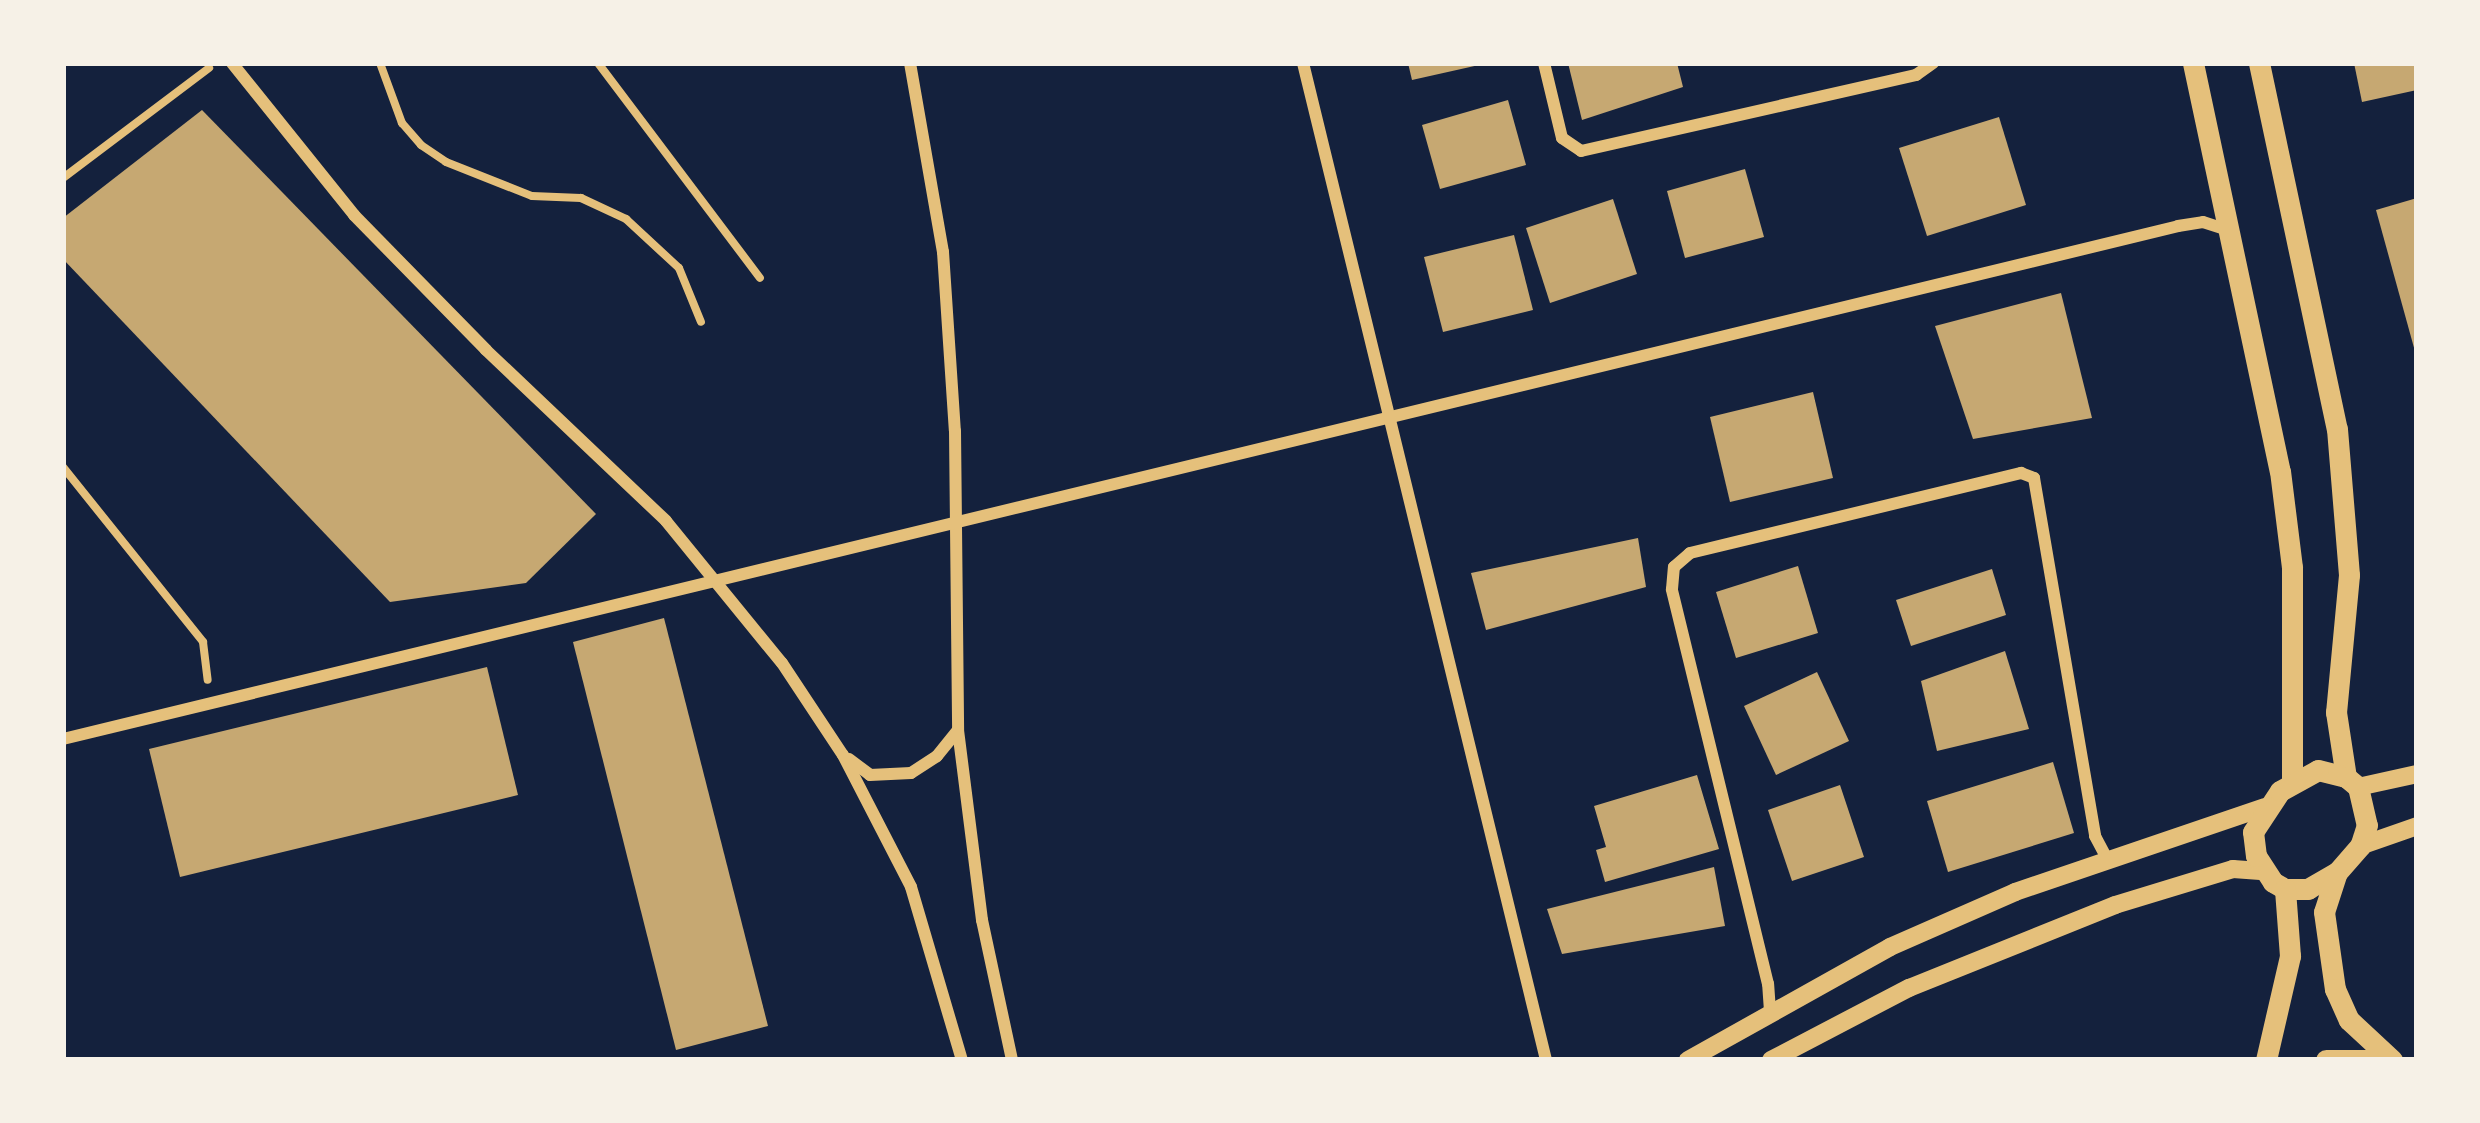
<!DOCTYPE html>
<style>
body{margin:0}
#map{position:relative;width:2480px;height:1123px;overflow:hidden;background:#14213d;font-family:Helvetica,sans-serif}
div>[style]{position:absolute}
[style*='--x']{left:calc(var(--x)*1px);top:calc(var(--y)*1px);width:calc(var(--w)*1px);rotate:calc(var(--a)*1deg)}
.building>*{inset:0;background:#c6a872}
.path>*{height:8px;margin:-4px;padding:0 4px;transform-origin:4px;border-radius:4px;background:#e5c07b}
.minor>*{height:12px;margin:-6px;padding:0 6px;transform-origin:6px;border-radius:6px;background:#e5c07b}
.tertiary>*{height:18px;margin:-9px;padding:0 9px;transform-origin:9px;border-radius:9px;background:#e5c07b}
.secondary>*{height:21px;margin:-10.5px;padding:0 10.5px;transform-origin:10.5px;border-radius:10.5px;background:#e5c07b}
span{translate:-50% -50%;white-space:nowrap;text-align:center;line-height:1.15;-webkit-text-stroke:12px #f6f1e7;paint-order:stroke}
.frame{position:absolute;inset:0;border:66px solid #f6f1e7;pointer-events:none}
</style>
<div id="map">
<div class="building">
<i style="clip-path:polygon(1408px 63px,1479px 63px,1479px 65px,1412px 80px)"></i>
<i style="clip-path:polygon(1568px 63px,1677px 63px,1683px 87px,1582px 120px)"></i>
<i style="clip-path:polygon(2354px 63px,2417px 63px,2417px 90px,2362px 102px)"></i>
<i style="clip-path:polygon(1508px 100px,1526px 165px,1440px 189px,1422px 125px)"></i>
<i style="clip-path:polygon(202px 110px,596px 514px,526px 583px,390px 602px,63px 259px,63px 218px)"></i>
<i style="clip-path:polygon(1999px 117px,2026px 205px,1927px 236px,1899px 148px)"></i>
<i style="clip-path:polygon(1745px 169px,1764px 237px,1685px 258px,1667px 191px)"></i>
<i style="clip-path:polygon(2417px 198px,2417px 354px,2416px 355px,2376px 210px)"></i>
<i style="clip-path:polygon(1613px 199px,1637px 274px,1550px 303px,1526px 228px)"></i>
<i style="clip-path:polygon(1514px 235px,1533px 310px,1443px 332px,1424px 257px)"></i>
<i style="clip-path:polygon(2061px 293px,2092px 418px,1973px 439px,1935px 326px)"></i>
<i style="clip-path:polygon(1813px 392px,1833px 478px,1730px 502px,1710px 417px)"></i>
<i style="clip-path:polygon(1638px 538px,1646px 587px,1486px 630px,1471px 573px)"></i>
<i style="clip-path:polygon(1798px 566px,1818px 633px,1736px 658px,1716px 592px)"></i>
<i style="clip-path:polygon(1992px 569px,2006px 615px,1911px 646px,1896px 600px)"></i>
<i style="clip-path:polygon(664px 618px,768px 1026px,676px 1050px,573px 642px)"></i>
<i style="clip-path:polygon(2005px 651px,2029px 729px,1937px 751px,1921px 681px)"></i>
<i style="clip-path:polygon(487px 667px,518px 795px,180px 877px,149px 749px)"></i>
<i style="clip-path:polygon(1817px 672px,1849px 741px,1776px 775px,1744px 706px)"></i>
<i style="clip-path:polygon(2053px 762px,2074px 833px,1948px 872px,1927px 801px)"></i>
<i style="clip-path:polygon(1697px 775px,1719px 849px,1605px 882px,1596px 850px,1606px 847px,1594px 806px)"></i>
<i style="clip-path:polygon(1840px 785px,1864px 857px,1792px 881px,1768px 810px)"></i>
<i style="clip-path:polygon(1714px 867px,1725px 926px,1562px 954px,1547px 909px)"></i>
</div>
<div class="path">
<i style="--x:380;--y:63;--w:64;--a:69.9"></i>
<i style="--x:402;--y:123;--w:29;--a:49"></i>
<i style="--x:421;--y:145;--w:30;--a:34"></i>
<i style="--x:446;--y:162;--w:92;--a:21.6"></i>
<i style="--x:532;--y:196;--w:49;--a:2.3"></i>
<i style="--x:581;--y:198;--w:50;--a:25"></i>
<i style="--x:626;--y:219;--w:72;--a:42.8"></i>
<i style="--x:679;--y:268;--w:58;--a:67.8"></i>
<i style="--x:598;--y:63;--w:269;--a:53"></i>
<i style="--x:63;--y:178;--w:183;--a:-37"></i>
<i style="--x:63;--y:467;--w:224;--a:51.3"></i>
<i style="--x:203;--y:642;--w:38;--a:83"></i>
</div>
<div class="minor">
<i style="--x:232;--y:63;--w:195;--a:51.2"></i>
<i style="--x:354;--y:215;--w:189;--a:45.6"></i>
<i style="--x:486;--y:350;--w:248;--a:43.5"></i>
<i style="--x:666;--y:521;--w:183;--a:50.8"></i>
<i style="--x:782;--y:663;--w:110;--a:56.5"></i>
<i style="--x:843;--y:755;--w:148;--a:62.7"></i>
<i style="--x:911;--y:887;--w:180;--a:73.6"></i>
<i style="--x:910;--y:63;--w:192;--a:80.1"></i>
<i style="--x:943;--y:252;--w:179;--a:86.2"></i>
<i style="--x:955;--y:431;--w:299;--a:89.4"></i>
<i style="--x:958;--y:730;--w:192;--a:82.8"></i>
<i style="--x:982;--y:920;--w:143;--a:77.9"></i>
<i style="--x:1303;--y:63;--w:1026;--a:76.3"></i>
<i style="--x:1544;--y:63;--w:77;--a:76.5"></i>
<i style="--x:1562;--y:138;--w:23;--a:34"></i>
<i style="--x:1581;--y:151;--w:344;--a:-12.8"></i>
<i style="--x:1916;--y:75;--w:21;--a:-35"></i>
<i style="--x:63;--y:739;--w:2176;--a:-13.63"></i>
<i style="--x:2178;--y:226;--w:25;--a:-9"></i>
<i style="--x:2203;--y:222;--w:28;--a:18"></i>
<i style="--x:849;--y:759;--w:26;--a:37"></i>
<i style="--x:870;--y:775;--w:41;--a:-2.8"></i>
<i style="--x:911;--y:773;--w:31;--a:-33"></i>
<i style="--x:937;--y:756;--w:33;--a:-51"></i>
<i style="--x:1770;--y:1011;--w:27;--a:-94"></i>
<i style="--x:1768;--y:984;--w:406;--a:-103.7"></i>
<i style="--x:1672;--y:589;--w:22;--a:-85"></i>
<i style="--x:1674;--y:567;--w:21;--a:-41"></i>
<i style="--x:1690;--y:553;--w:341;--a:-13.6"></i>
<i style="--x:2021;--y:473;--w:14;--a:21"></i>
<i style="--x:2034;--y:478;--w:363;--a:80.3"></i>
<i style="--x:2095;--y:836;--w:26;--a:62"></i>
</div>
<div class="tertiary">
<i style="--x:2358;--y:787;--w:60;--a:-12.4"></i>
<i style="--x:2360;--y:846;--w:60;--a:-19.3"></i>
<i style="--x:1688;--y:1060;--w:231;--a:-29.2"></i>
<i style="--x:1890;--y:947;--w:137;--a:-23.7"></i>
<i style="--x:2015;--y:892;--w:264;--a:-18.8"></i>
<i style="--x:1771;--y:1060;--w:156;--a:-27.6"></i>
<i style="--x:1909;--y:988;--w:222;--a:-21.9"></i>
<i style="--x:2115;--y:905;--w:123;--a:-17"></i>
<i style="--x:2233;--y:869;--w:31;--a:4"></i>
</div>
<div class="secondary">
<i style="--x:2193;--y:63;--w:417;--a:78"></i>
<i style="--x:2280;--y:471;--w:97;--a:82.9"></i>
<i style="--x:2292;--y:567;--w:215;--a:90"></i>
<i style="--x:2259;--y:63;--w:374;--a:78"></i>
<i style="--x:2337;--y:429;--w:146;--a:85.3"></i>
<i style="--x:2349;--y:575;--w:138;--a:95.4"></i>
<i style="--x:2336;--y:712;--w:66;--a:81.3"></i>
<i style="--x:2318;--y:770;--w:29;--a:14"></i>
<i style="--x:2346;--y:777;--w:16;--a:40"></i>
<i style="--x:2358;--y:787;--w:39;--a:77"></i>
<i style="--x:2367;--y:825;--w:22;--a:108"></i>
<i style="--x:2360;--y:846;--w:35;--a:131"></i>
<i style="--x:2337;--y:872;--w:34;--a:150"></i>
<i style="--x:2308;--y:889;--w:23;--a:180"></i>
<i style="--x:2285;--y:889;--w:14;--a:-150"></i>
<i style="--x:2273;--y:882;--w:31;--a:-123"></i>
<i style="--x:2256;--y:856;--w:24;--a:-97"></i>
<i style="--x:2253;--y:832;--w:49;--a:-56.6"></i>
<i style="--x:2280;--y:791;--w:43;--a:-28.9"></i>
<i style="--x:2337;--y:872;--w:42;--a:108"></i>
<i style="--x:2324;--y:912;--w:78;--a:81.9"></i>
<i style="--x:2335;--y:989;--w:34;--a:66"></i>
<i style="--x:2349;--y:1020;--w:59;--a:42.9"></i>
<i style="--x:2266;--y:1060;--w:107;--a:-77"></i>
<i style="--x:2290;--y:956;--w:67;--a:-94.3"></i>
<i style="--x:2326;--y:1060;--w:59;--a:0"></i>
</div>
<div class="frame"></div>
</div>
